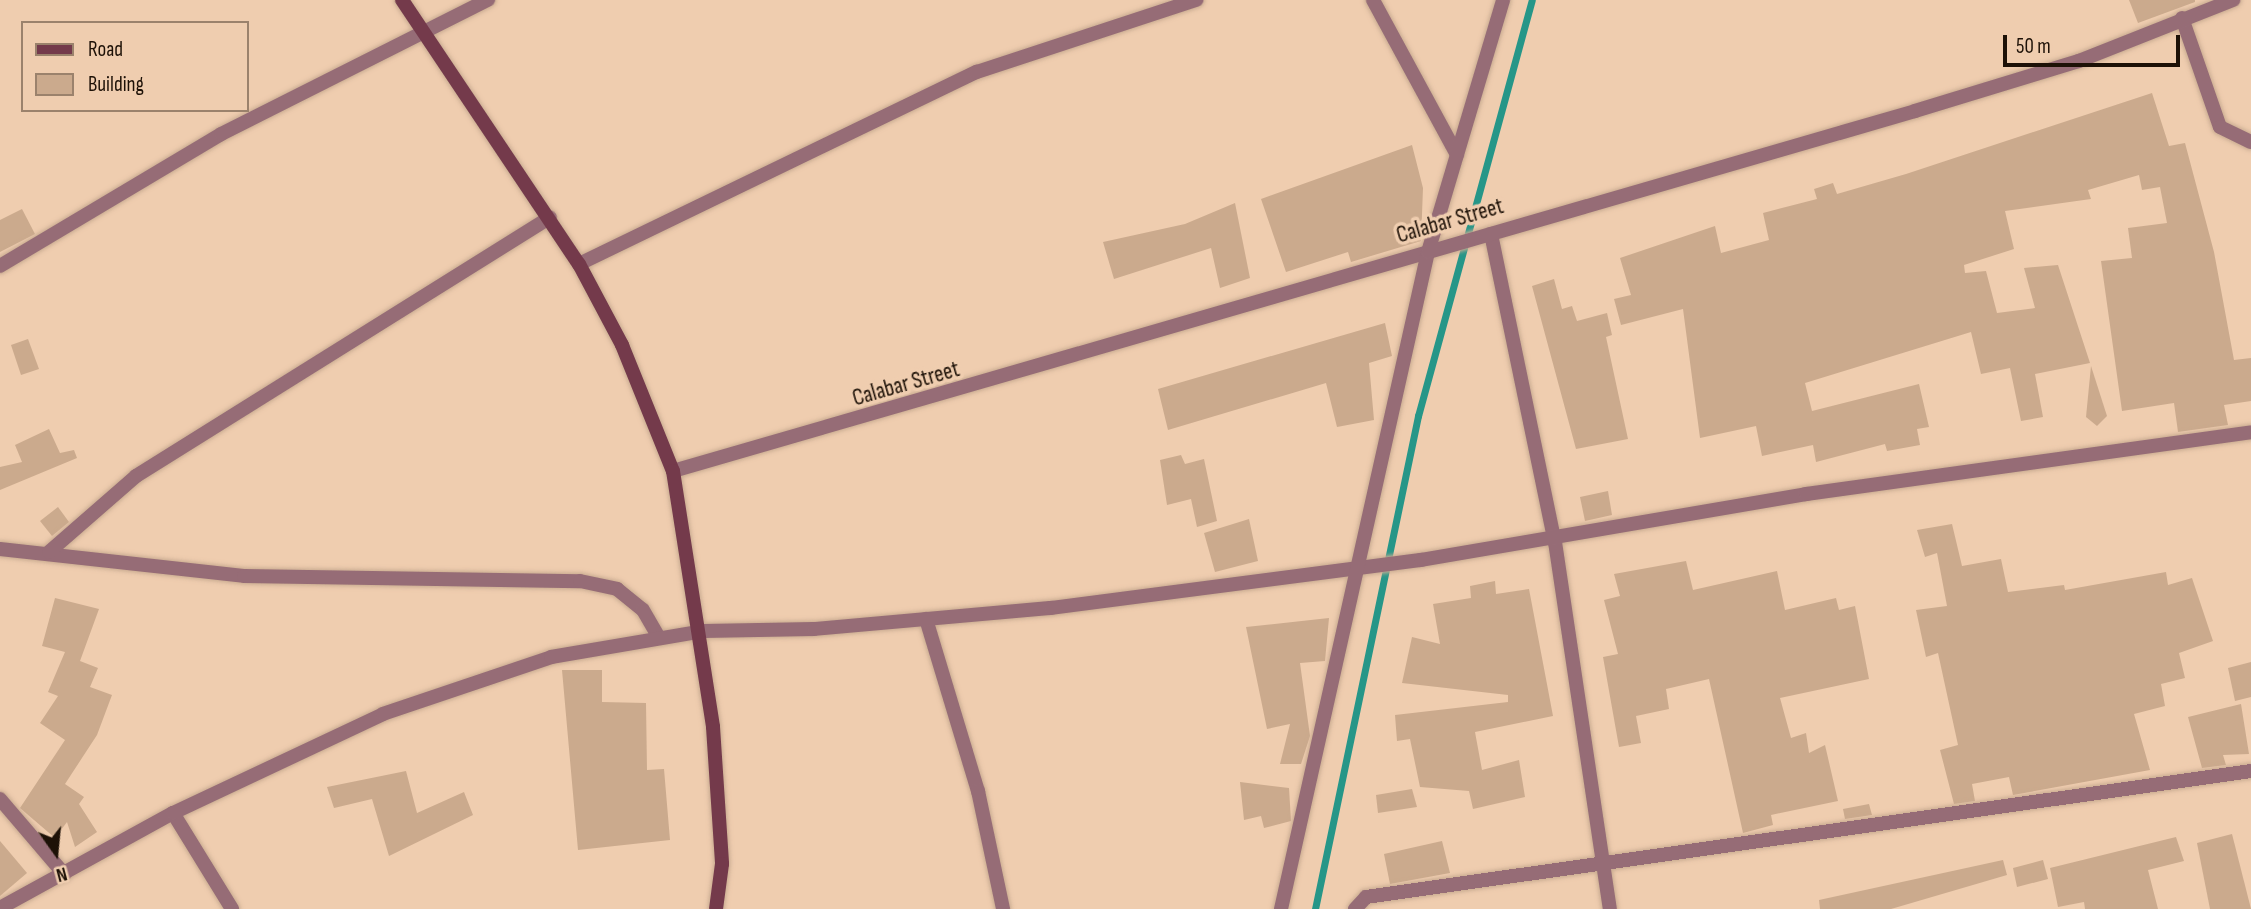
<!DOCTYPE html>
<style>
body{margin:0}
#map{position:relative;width:2251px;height:909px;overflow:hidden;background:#efcdaf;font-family:"Sofia Sans Condensed",sans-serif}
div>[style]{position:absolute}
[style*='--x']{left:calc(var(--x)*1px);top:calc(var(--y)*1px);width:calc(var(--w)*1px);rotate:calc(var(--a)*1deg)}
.stream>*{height:7px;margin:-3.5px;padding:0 3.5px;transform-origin:3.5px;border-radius:3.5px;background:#269688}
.building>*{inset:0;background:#cbaa8d}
.roads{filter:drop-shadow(0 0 2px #c9ab91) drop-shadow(0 0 2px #c9ab91)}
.street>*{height:14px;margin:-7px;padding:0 7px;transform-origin:7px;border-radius:7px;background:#966c76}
.secondary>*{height:14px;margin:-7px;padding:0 7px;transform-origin:7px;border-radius:7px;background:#743a4b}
span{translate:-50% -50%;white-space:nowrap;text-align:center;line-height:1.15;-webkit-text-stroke:7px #efcdaf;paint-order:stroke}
.street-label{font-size:23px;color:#1d1107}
.legend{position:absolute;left:21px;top:21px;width:228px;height:91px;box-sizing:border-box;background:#efcdaf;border:2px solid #9b826c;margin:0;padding:9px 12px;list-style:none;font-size:21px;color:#1d1107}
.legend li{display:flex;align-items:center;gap:14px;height:35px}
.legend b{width:35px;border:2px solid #9b826c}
.north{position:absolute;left:21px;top:818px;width:70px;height:70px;-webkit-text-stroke:5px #efcdaf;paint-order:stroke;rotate:165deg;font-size:19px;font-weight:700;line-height:28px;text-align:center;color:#1d1107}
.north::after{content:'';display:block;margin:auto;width:24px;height:32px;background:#1d1107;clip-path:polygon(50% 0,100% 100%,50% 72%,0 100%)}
.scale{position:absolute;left:2003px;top:35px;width:177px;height:32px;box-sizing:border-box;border:4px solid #1d1107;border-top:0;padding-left:9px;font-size:21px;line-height:24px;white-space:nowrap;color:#1d1107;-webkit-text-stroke:5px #efcdaf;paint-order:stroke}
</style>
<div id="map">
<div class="stream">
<i style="--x:1315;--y:909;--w:504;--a:-78.2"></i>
<i style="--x:1418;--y:416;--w:431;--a:-74.7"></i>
</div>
<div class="building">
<i style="clip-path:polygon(2129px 0,2195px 0,2195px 2px,2138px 23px)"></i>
<i style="clip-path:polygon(2152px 93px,2169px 146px,2185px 143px,2214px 252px,2234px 360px,2251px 358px,2251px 401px,2224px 405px,2228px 425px,2178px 432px,2174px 403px,2122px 411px,2101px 261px,2132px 258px,2128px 228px,2167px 223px,2160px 187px,2142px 190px,2139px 175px,2088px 190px,2091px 199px,2005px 211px,2014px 249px,1964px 265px,1965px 273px,1986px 271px,1997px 313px,2035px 308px,2024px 268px,2058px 265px,2090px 363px,2035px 374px,2043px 417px,2021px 421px,2010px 368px,1981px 374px,1971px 332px,1805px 383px,1812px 411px,1919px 384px,1929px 427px,1917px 429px,1920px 445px,1887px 451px,1885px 444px,1816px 462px,1813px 445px,1762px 456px,1756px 426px,1700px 438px,1683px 309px,1621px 325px,1614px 299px,1631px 295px,1620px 258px,1715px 226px,1721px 253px,1769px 240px,1763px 213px,1817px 199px,1814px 189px,1833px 183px,1837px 194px,1906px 174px)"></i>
<i style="clip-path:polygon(1412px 145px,1423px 188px,1421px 241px,1351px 262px,1348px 252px,1286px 272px,1261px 199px)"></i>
<i style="clip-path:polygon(1235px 203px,1250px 278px,1220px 288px,1211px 248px,1114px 279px,1103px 242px,1185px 224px)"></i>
<i style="clip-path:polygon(22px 209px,35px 234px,0 252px,0 220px)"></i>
<i style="clip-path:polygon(1554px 279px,1562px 309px,1572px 306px,1577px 321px,1607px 313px,1612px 335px,1606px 337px,1628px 439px,1576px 449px,1532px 286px)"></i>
<i style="clip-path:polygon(1385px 323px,1392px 356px,1369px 363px,1374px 420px,1337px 427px,1326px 383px,1168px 430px,1158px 389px)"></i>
<i style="clip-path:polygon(28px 339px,39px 369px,21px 375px,11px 345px)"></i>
<i style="clip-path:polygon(2091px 366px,2107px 416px,2097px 426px,2086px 417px)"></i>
<i style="clip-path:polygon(49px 429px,60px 453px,74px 450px,77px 458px,0 490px,0 467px,22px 462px,15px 445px)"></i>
<i style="clip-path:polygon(1181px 455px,1185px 464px,1204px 459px,1217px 521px,1197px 527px,1191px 499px,1167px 505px,1160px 460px)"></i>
<i style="clip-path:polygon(1608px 491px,1612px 515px,1585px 521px,1580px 497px)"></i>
<i style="clip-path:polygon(58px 507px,69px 522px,52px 536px,40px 521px)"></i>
<i style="clip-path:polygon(1249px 519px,1258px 561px,1215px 572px,1204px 533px)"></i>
<i style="clip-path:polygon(1952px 524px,1962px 566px,2001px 559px,2008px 592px,2064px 585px,2065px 590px,2166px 572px,2168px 585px,2192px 578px,2213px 641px,2179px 653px,2185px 678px,2161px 684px,2165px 706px,2134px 714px,2150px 770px,2013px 795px,2009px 777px,1972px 784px,1975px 801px,1954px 804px,1940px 750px,1958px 745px,1938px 653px,1926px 657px,1916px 610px,1947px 606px,1937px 553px,1925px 557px,1917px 530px)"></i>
<i style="clip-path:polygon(1686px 561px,1693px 590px,1777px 571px,1785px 610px,1836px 598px,1839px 610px,1855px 606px,1869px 679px,1780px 698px,1791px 738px,1806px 733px,1809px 753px,1825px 745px,1838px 801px,1771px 815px,1773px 825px,1743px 833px,1709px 679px,1666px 689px,1669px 709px,1636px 716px,1641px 743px,1619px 747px,1603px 657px,1618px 654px,1604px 600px,1620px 596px,1614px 574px)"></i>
<i style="clip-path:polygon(1495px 581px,1496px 594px,1529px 589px,1553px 716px,1475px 732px,1482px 770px,1519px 760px,1525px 797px,1473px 809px,1469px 791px,1420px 787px,1410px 739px,1397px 741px,1395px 715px,1508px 702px,1508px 695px,1402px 683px,1412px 637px,1440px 644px,1433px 604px,1471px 598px,1470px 586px)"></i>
<i style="clip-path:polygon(55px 598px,99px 609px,80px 661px,98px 668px,90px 687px,112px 695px,97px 735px,65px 784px,84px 797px,79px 804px,97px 832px,75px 847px,67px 822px,55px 838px,20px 808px,65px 740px,40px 723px,58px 696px,48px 692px,65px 652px,42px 646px)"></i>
<i style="clip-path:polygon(1329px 618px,1325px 661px,1300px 663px,1310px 736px,1301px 764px,1280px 764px,1290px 724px,1267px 729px,1246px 627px)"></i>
<i style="clip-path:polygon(2251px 662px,2251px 697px,2235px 701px,2228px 668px)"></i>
<i style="clip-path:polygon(562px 670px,602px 670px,602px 702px,646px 703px,647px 770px,664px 769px,670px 840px,578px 850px)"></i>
<i style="clip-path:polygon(2241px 704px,2249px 754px,2223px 755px,2226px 765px,2202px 768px,2188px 717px)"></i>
<i style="clip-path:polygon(406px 771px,417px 813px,464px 792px,473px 815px,389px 856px,372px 799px,334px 808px,327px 787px)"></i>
<i style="clip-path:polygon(1240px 782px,1289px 788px,1291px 821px,1264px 828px,1261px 816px,1244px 820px)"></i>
<i style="clip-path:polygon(1412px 789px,1417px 807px,1378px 813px,1376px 795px)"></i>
<i style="clip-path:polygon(1869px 804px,1872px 815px,1845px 819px,1843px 809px)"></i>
<i style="clip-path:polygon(2232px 834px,2251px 909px,2210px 909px,2197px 843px)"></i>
<i style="clip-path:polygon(2176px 837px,2184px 861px,2148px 870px,2158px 909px,2085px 909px,2084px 902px,2058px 907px,2050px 868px)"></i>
<i style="clip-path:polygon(0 841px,27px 873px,0 896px)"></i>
<i style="clip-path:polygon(1442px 841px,1450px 873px,1390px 884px,1384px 854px)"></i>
<i style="clip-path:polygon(2003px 860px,2007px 875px,1891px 909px,1820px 909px,1819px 900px)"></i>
<i style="clip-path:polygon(2043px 860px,2048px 879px,2017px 887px,2013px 868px)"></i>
</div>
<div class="roads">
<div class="street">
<i style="--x:1373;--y:0;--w:176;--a:61.5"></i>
<i style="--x:2182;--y:18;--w:115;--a:70.8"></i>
<i style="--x:2220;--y:127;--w:34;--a:26"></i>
<i style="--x:1491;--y:234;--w:315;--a:78.3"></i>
<i style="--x:1555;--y:542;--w:371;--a:81.5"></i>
<i style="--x:579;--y:264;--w:442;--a:-25.8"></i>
<i style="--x:977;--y:72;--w:231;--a:-18.2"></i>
<i style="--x:0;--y:266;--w:257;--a:-30.8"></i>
<i style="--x:221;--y:134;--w:299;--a:-26.7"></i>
<i style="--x:673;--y:471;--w:1293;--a:-16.16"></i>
<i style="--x:1915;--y:111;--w:171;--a:-17"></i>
<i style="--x:2079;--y:61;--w:166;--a:-21.6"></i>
<i style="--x:0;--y:549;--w:245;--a:6.3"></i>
<i style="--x:244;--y:576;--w:336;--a:0.9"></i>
<i style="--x:580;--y:581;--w:38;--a:12"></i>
<i style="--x:617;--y:589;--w:33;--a:39"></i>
<i style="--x:643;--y:610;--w:30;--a:60"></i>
<i style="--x:49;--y:552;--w:116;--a:-41.1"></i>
<i style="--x:136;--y:476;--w:488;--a:-32"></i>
<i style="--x:926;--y:619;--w:180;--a:73.2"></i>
<i style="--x:978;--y:791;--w:121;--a:78"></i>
<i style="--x:0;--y:799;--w:99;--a:49.5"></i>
<i style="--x:173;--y:813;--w:113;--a:58.4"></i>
<i style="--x:0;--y:908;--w:197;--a:-28.8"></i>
<i style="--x:173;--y:813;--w:232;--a:-25.2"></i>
<i style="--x:383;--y:714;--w:177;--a:-18.7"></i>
<i style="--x:551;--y:657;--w:154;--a:-9.7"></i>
<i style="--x:703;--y:631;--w:111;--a:-1"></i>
<i style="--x:814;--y:629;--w:238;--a:-5.1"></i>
<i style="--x:1051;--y:608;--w:373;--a:-7.4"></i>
<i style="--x:1421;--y:560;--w:391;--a:-9.7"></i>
<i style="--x:1806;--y:494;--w:449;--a:-7.9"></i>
<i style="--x:1281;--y:909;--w:673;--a:-77.39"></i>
<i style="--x:1428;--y:252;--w:263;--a:-73.4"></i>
<i style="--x:1355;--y:909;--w:16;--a:-47"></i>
<i style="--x:1366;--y:897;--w:894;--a:-8.1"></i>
</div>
<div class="secondary">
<i style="--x:402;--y:0;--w:318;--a:56.2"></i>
<i style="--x:579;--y:264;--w:92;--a:62"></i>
<i style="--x:622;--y:345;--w:136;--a:68"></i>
<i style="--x:673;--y:471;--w:259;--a:81.1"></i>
<i style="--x:713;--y:727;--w:137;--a:86.2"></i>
<i style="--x:722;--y:864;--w:45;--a:97.6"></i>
</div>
</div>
<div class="street-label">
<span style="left:1450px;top:221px;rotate:-16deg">Calabar Street</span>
<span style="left:906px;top:384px;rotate:-16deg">Calabar Street</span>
</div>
<ul class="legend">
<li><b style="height:9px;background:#743a4b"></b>Road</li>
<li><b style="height:19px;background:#cbaa8d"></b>Building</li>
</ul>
<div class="north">N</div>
<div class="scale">50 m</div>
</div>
